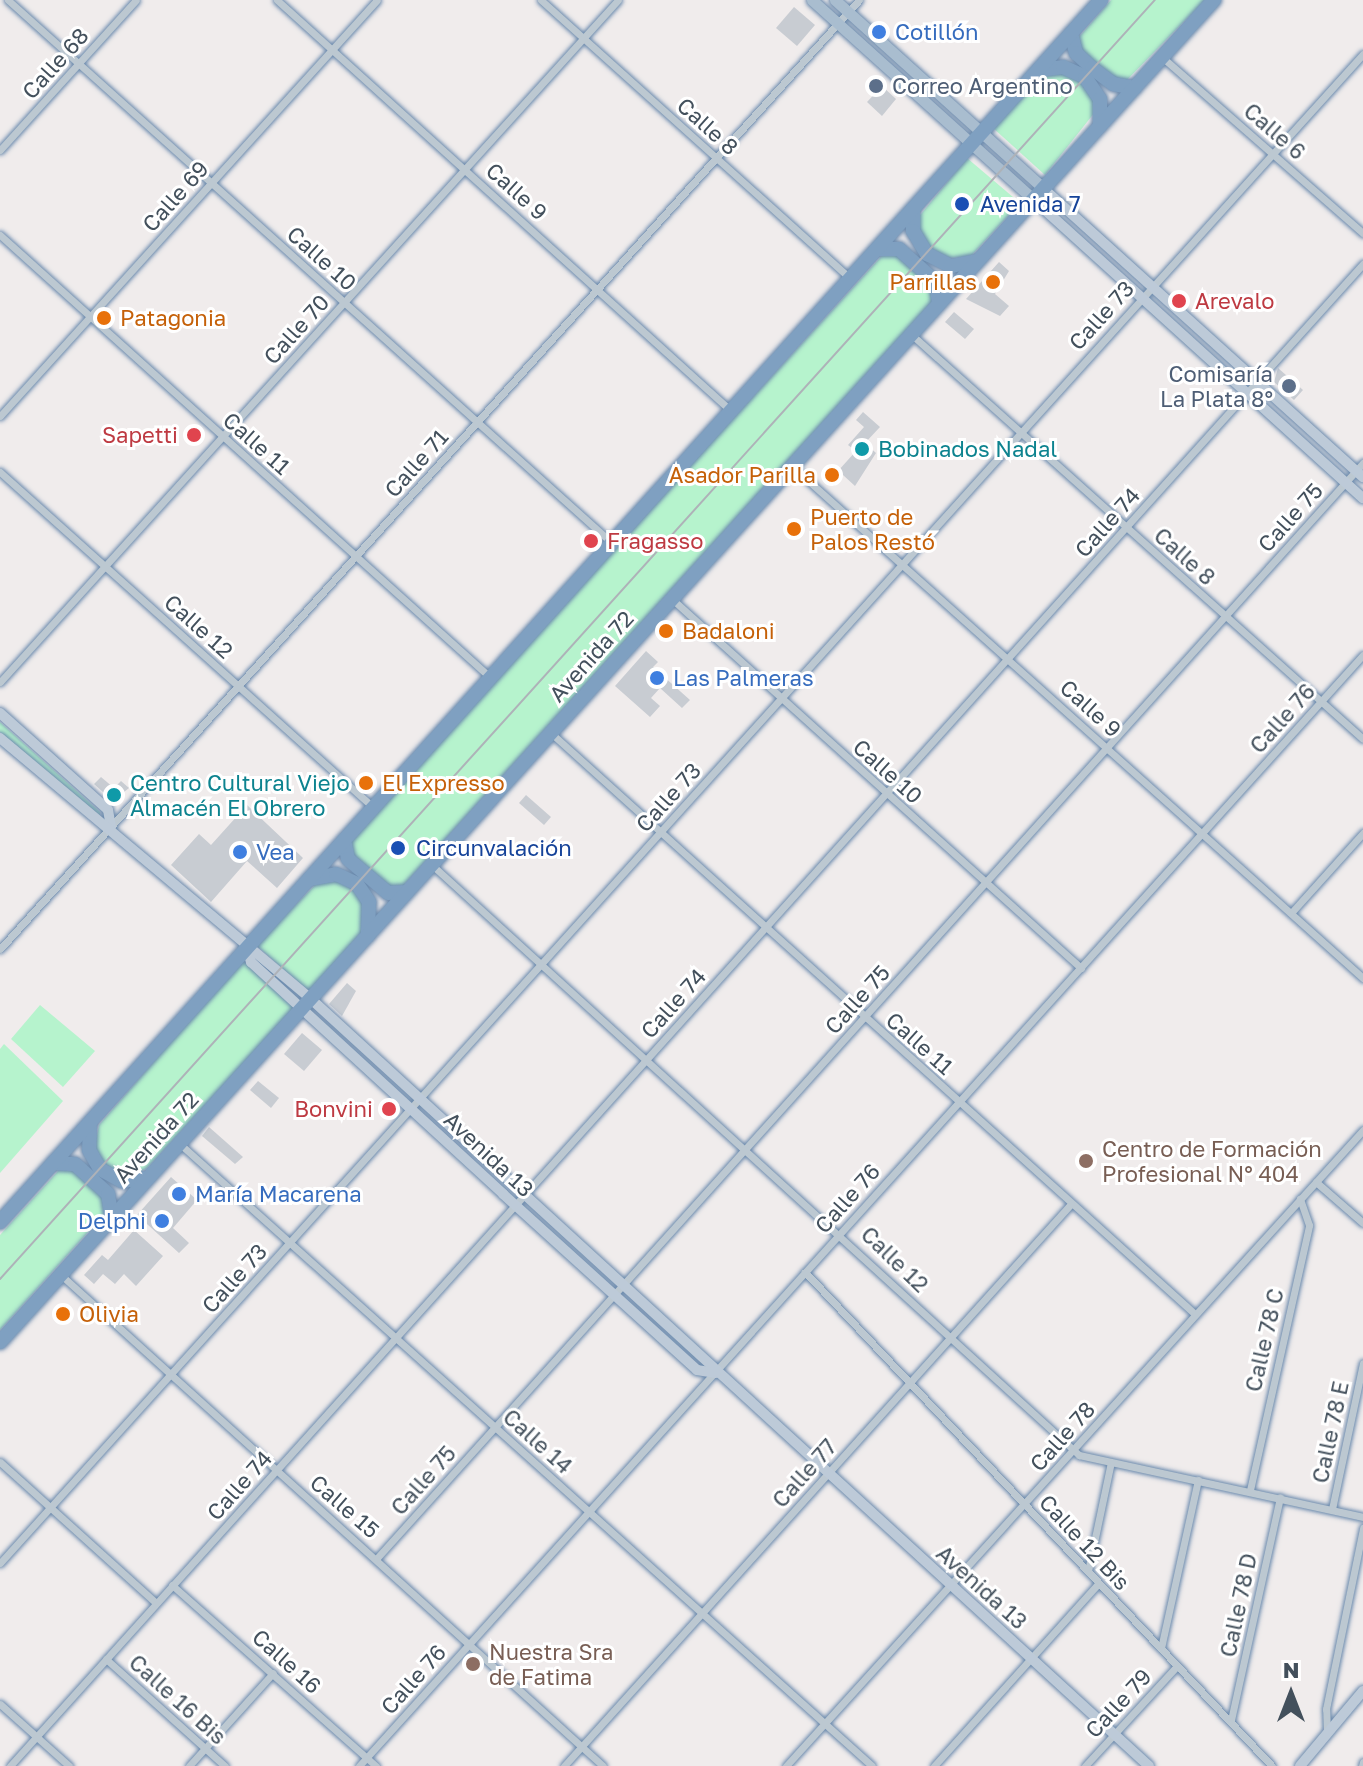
<!DOCTYPE html>
<meta charset="utf-8">
<style>
body{margin:0}
#map{position:relative;width:1363px;height:1766px;overflow:hidden;background:#f0ecec;font-family:"Golos Text",sans-serif}
div>[style]{position:absolute}
[style*='--x']{left:calc(var(--x)*1px);top:calc(var(--y)*1px);width:calc(var(--w)*1px);rotate:calc(var(--a)*1deg)}
.green>*{inset:0;background:#b6f3cd}
.building>*{inset:0;background:#c8ccd2}
.roads{filter:drop-shadow(0 0 2px #6b8aad) drop-shadow(0 0 2px #6b8aad)}
.street>*{height:7px;margin:-3.5px;padding:0 3.5px;transform-origin:3.5px;border-radius:3.5px;background:#bcc8d1}
.secondary>*{height:10px;margin:-5px;padding:0 5px;transform-origin:5px;border-radius:5px;background:#bdcad8}
.primary>*{height:11px;margin:-5.5px;padding:0 5.5px;transform-origin:5.5px;border-radius:5.5px;background:#a9bdcf}
.highway>*{height:14px;margin:-7px;padding:0 7px;transform-origin:7px;border-radius:7px;background:#7fa0c1}
.tram>*{height:2px;margin:-1px;padding:0 1px;transform-origin:1px;border-radius:1px;background:#aeb2b8}
.dots>*{width:22px;height:22px;translate:-50% -50%;box-sizing:border-box;border:4px solid #fff;border-radius:50%}
span{translate:-50% -50%;white-space:nowrap;text-align:center;line-height:1.15;-webkit-text-stroke:6px #fff;paint-order:stroke}
.shop-label{font-size:22px;color:#366cbe}
.left{translate:0 -50%;text-align:left}
.right{translate:-100% -50%;text-align:right}
.street-label{font-size:22px;color:#43505c}
.service-label{font-size:22px;color:#4e5e75}
.transit-label{font-size:22px;color:#164399}
.food-label{font-size:22px;color:#c56008}
.health-label{font-size:22px;color:#be3a42}
.culture-label{font-size:22px;color:#0d838f}
.education-label{font-size:22px;color:#785e54}
.north{position:absolute;left:1251px;top:1654px;width:80px;height:80px;-webkit-text-stroke:6px #fff;paint-order:stroke;rotate:0deg;font-size:22px;font-weight:700;line-height:32px;text-align:center;color:#43505c}
.north::after{content:'';display:block;margin:auto;width:28px;height:36px;background:#43505c;clip-path:polygon(50% 0,100% 100%,50% 72%,0 100%)}
</style>
<div id="map">
<div class="green">
<i style="clip-path:polygon(1111px 0,1205px 0,1123px 84px,1080px 51px,1079px 37px)"></i>
<i style="clip-path:polygon(1068px 72px,1092px 91px,1095px 112px,1045px 175px,993px 128px,1042px 77px)"></i>
<i style="clip-path:polygon(967px 158px,1020px 203px,970px 257px,946px 258px,923px 242px,917px 219px)"></i>
<i style="clip-path:polygon(889px 248px,934px 285px,935px 298px,400px 889px,390px 890px,349px 855px,348px 840px)"></i>
<i style="clip-path:polygon(0 722px,100px 812px,100px 818px,0 732px)"></i>
<i style="clip-path:polygon(320px 880px,346px 882px,364px 900px,362px 931px,309px 992px,256px 945px)"></i>
<i style="clip-path:polygon(242px 960px,295px 1007px,146px 1169px,128px 1176px,108px 1171px,94px 1150px,99px 1125px)"></i>
<i style="clip-path:polygon(40px 1005px,95px 1051px,63px 1087px,11px 1039px)"></i>
<i style="clip-path:polygon(4px 1044px,63px 1101px,0 1173px,0 1049px)"></i>
<i style="clip-path:polygon(70px 1167px,106px 1199px,107px 1211px,0 1330px,0 1235px,59px 1170px)"></i>
</div>
<div class="building">
<i style="clip-path:polygon(794px 7px,815px 25px,797px 46px,776px 28px)"></i>
<i style="clip-path:polygon(882px 86px,896px 99px,882px 116px,867px 102px)"></i>
<i style="clip-path:polygon(999px 262px,1009px 271px,995px 294px,1009px 306px,1000px 316px,966px 299px)"></i>
<i style="clip-path:polygon(954px 312px,974px 329px,965px 339px,945px 322px)"></i>
<i style="clip-path:polygon(1278px 368px,1303px 390px,1294px 400px,1274px 382px)"></i>
<i style="clip-path:polygon(863px 412px,880px 427px,865px 443px,876px 453px,855px 486px,843px 475px,834px 486px,822px 475px,831px 464px,838px 471px,856px 451px,848px 445px,864px 427px,856px 420px)"></i>
<i style="clip-path:polygon(646px 651px,658px 662px,653px 667px,690px 700px,682px 708px,660px 688px,651px 698px,660px 706px,650px 717px,615px 686px)"></i>
<i style="clip-path:polygon(101px 777px,114px 788px,121px 781px,129px 788px,113px 801px,94px 784px)"></i>
<i style="clip-path:polygon(526px 795px,551px 817px,544px 825px,519px 803px)"></i>
<i style="clip-path:polygon(247px 805px,303px 858px,277px 888px,247px 861px,211px 902px,171px 865px,199px 834px,211px 845px)"></i>
<i style="clip-path:polygon(347px 983px,356px 991px,342px 1016px,329px 1004px)"></i>
<i style="clip-path:polygon(302px 1033px,322px 1050px,304px 1071px,284px 1054px)"></i>
<i style="clip-path:polygon(258px 1081px,279px 1098px,271px 1108px,250px 1090px)"></i>
<i style="clip-path:polygon(209px 1127px,243px 1157px,235px 1164px,202px 1136px)"></i>
<i style="clip-path:polygon(171px 1177px,197px 1200px,173px 1228px,189px 1243px,179px 1253px,137px 1215px)"></i>
<i style="clip-path:polygon(134px 1230px,163px 1256px,136px 1286px,124px 1274px,115px 1284px,103px 1274px,94px 1284px,84px 1275px,102px 1255px,108px 1260px)"></i>
</div>
<div class="roads">
<div class="street">
<i style="--x:8;--y:0;--w:812;--a:41.96"></i>
<i style="--x:277;--y:0;--w:612;--a:42.15"></i>
<i style="--x:541;--y:0;--w:416;--a:42"></i>
<i style="--x:1163;--y:58;--w:266;--a:41.2"></i>
<i style="--x:0;--y:150;--w:202;--a:-47.8"></i>
<i style="--x:0;--y:235;--w:661;--a:42.06"></i>
<i style="--x:912;--y:335;--w:605;--a:41.85"></i>
<i style="--x:0;--y:416;--w:561;--a:-47.82"></i>
<i style="--x:793;--y:467;--w:766;--a:41.88"></i>
<i style="--x:0;--y:472;--w:503;--a:41.94"></i>
<i style="--x:672;--y:599;--w:551;--a:42.06"></i>
<i style="--x:0;--y:682;--w:920;--a:-47.82"></i>
<i style="--x:551;--y:733;--w:867;--a:42.06"></i>
<i style="--x:432;--y:865;--w:876;--a:42.36"></i>
<i style="--x:1079;--y:1455;--w:291;--a:12.3"></i>
<i style="--x:1291;--y:913;--w:108;--a:-48"></i>
<i style="--x:0;--y:949;--w:1280;--a:-47.85"></i>
<i style="--x:180;--y:1144;--w:930;--a:41.95"></i>
<i style="--x:1316;--y:1182;--w:62;--a:41.1"></i>
<i style="--x:805;--y:1272;--w:680;--a:46.61"></i>
<i style="--x:61;--y:1275;--w:731;--a:42.17"></i>
<i style="--x:0;--y:1462;--w:210;--a:42.1"></i>
<i style="--x:1250;--y:1490;--w:271;--a:-77.4"></i>
<i style="--x:1309;--y:1225;--w:28;--a:-109"></i>
<i style="--x:1332;--y:1509;--w:149;--a:-78"></i>
<i style="--x:377;--y:1558;--w:1474;--a:-48"></i>
<i style="--x:0;--y:1563;--w:2033;--a:-47.91"></i>
<i style="--x:1088;--y:1571;--w:111;--a:-78.1"></i>
<i style="--x:172;--y:1585;--w:273;--a:41.6"></i>
<i style="--x:1161;--y:1648;--w:172;--a:-77.6"></i>
<i style="--x:106;--y:1659;--w:160;--a:42"></i>
<i style="--x:0;--y:1704;--w:93;--a:41.9"></i>
<i style="--x:1231;--y:1720;--w:228;--a:-77.6"></i>
<i style="--x:1327;--y:1732;--w:23;--a:-92"></i>
<i style="--x:1326;--y:1709;--w:185;--a:-78.4"></i>
<i style="--x:10;--y:1766;--w:2022;--a:-47.99"></i>
<i style="--x:189;--y:1766;--w:125;--a:-47.9"></i>
<i style="--x:359;--y:1766;--w:1497;--a:-47.9"></i>
<i style="--x:564;--y:1766;--w:757;--a:-47.95"></i>
<i style="--x:786;--y:1766;--w:859;--a:-47.78"></i>
<i style="--x:934;--y:1766;--w:246;--a:-48"></i>
<i style="--x:1085;--y:1766;--w:136;--a:-47.4"></i>
<i style="--x:1362;--y:1766;--w:4;--a:-76"></i>
</div>
<div class="secondary">
<i style="--x:1044;--y:189;--w:430;--a:42.1"></i>
<i style="--x:1034;--y:200;--w:444;--a:42.2"></i>
<i style="--x:0;--y:713;--w:145;--a:41.9"></i>
<i style="--x:108;--y:810;--w:17;--a:80"></i>
<i style="--x:0;--y:738;--w:406;--a:40"></i>
<i style="--x:311;--y:999;--w:1136;--a:42.47"></i>
<i style="--x:247;--y:949;--w:14;--a:73"></i>
<i style="--x:251;--y:962;--w:343;--a:42.6"></i>
<i style="--x:503;--y:1194;--w:262;--a:42.2"></i>
<i style="--x:697;--y:1370;--w:19;--a:9"></i>
<i style="--x:1300;--y:1766;--w:98;--a:-50"></i>
</div>
<div class="primary">
<i style="--x:812;--y:0;--w:299;--a:42"></i>
<i style="--x:835;--y:0;--w:282;--a:42.1"></i>
</div>
<div class="highway">
<i style="--x:1071;--y:33;--w:21;--a:76"></i>
<i style="--x:1076;--y:53;--w:22;--a:43"></i>
<i style="--x:1092;--y:68;--w:26;--a:37"></i>
<i style="--x:1113;--y:84;--w:22;--a:10"></i>
<i style="--x:1039;--y:70;--w:24;--a:-7"></i>
<i style="--x:1063;--y:67;--w:24;--a:24"></i>
<i style="--x:1085;--y:77;--w:27;--a:56"></i>
<i style="--x:1100;--y:99;--w:27;--a:90"></i>
<i style="--x:913;--y:209;--w:22;--a:90"></i>
<i style="--x:913;--y:231;--w:27;--a:59"></i>
<i style="--x:927;--y:254;--w:27;--a:27"></i>
<i style="--x:951;--y:266;--w:26;--a:-11"></i>
<i style="--x:878;--y:249;--w:21;--a:0"></i>
<i style="--x:899;--y:249;--w:24;--a:42"></i>
<i style="--x:917;--y:265;--w:25;--a:42"></i>
<i style="--x:936;--y:282;--w:22;--a:82"></i>
<i style="--x:344;--y:840;--w:19;--a:78"></i>
<i style="--x:348;--y:859;--w:52;--a:40.4"></i>
<i style="--x:388;--y:893;--w:19;--a:-3"></i>
<i style="--x:309;--y:879;--w:27;--a:-10"></i>
<i style="--x:336;--y:874;--w:23;--a:25"></i>
<i style="--x:357;--y:884;--w:22;--a:56"></i>
<i style="--x:369;--y:902;--w:34;--a:92"></i>
<i style="--x:90;--y:1124;--w:26;--a:92"></i>
<i style="--x:89;--y:1150;--w:22;--a:60"></i>
<i style="--x:100;--y:1169;--w:25;--a:29"></i>
<i style="--x:122;--y:1181;--w:26;--a:-7"></i>
<i style="--x:53;--y:1163;--w:22;--a:3"></i>
<i style="--x:75;--y:1164;--w:45;--a:42.3"></i>
<i style="--x:108;--y:1194;--w:24;--a:81"></i>
<i style="--x:0;--y:1222;--w:1645;--a:-47.98"></i>
<i style="--x:0;--y:1342;--w:1810;--a:-47.87"></i>
</div>
</div>
<div class="tram">
<i style="--x:0;--y:1279;--w:1723;--a:-47.92"></i>
</div>
<div class="dots">
<i style="left:879px;top:32px;background:#3f7fe0"></i>
<i style="left:876px;top:86px;background:#5c6f8a"></i>
<i style="left:962px;top:204px;background:#1a4fb4"></i>
<i style="left:993px;top:282px;background:#e8710a"></i>
<i style="left:1179px;top:301px;background:#e0444e"></i>
<i style="left:104px;top:318px;background:#e8710a"></i>
<i style="left:1289px;top:386px;background:#5c6f8a"></i>
<i style="left:194px;top:435px;background:#e0444e"></i>
<i style="left:862px;top:449px;background:#0f9aa8"></i>
<i style="left:832px;top:475px;background:#e8710a"></i>
<i style="left:794px;top:529px;background:#e8710a"></i>
<i style="left:591px;top:541px;background:#e0444e"></i>
<i style="left:666px;top:631px;background:#e8710a"></i>
<i style="left:657px;top:678px;background:#3f7fe0"></i>
<i style="left:366px;top:783px;background:#e8710a"></i>
<i style="left:114px;top:795px;background:#0f9aa8"></i>
<i style="left:398px;top:848px;background:#1a4fb4"></i>
<i style="left:240px;top:852px;background:#3f7fe0"></i>
<i style="left:389px;top:1109px;background:#e0444e"></i>
<i style="left:1086px;top:1161px;background:#8d6e63"></i>
<i style="left:179px;top:1194px;background:#3f7fe0"></i>
<i style="left:162px;top:1221px;background:#3f7fe0"></i>
<i style="left:63px;top:1314px;background:#e8710a"></i>
<i style="left:473px;top:1664px;background:#8d6e63"></i>
</div>
<div class="shop-label">
<span class="left" style="left:895px;top:32px">Cotillón</span>
<span class="left" style="left:673px;top:678px">Las Palmeras</span>
<span class="left" style="left:256px;top:852px">Vea</span>
<span class="left" style="left:195px;top:1194px">María Macarena</span>
<span class="right" style="left:146px;top:1221px">Delphi</span>
</div>
<div class="street-label">
<span style="left:55px;top:63px;rotate:-48deg">Calle 68</span>
<span style="left:708px;top:126px;rotate:42deg">Calle 8</span>
<span style="left:1275px;top:131px;rotate:41deg">Calle 6</span>
<span style="left:517px;top:191px;rotate:42deg">Calle 9</span>
<span style="left:175px;top:196px;rotate:-48deg">Calle 69</span>
<span style="left:322px;top:258px;rotate:42deg">Calle 10</span>
<span style="left:1101px;top:315px;rotate:-48deg">Calle 73</span>
<span style="left:296px;top:329px;rotate:-48deg">Calle 70</span>
<span style="left:257px;top:443px;rotate:42deg">Calle 11</span>
<span style="left:416px;top:463px;rotate:-48deg">Calle 71</span>
<span style="left:1290px;top:517px;rotate:-48deg">Calle 75</span>
<span style="left:1107px;top:522px;rotate:-48deg">Calle 74</span>
<span style="left:1185px;top:556px;rotate:42deg">Calle 8</span>
<span style="left:199px;top:626px;rotate:42deg">Calle 12</span>
<span style="left:591px;top:656px;rotate:-48deg">Avenida 72</span>
<span style="left:1091px;top:708px;rotate:42deg">Calle 9</span>
<span style="left:1282px;top:718px;rotate:-48deg">Calle 76</span>
<span style="left:888px;top:771px;rotate:42deg">Calle 10</span>
<span style="left:668px;top:797px;rotate:-48deg">Calle 73</span>
<span style="left:857px;top:999px;rotate:-48deg">Calle 75</span>
<span style="left:673px;top:1003px;rotate:-48deg">Calle 74</span>
<span style="left:920px;top:1043px;rotate:42deg">Calle 11</span>
<span style="left:156px;top:1137px;rotate:-48deg">Avenida 72</span>
<span style="left:489px;top:1154px;rotate:43deg">Avenida 13</span>
<span style="left:847px;top:1198px;rotate:-48deg">Calle 76</span>
<span style="left:895px;top:1259px;rotate:44deg">Calle 12</span>
<span style="left:234px;top:1278px;rotate:-48deg">Calle 73</span>
<span style="left:1264px;top:1340px;rotate:-77deg">Calle 78 C</span>
<span style="left:1330px;top:1432px;rotate:-78deg">Calle 78 E</span>
<span style="left:1062px;top:1436px;rotate:-48deg">Calle 78</span>
<span style="left:538px;top:1441px;rotate:42deg">Calle 14</span>
<span style="left:804px;top:1473px;rotate:-48deg">Calle 77</span>
<span style="left:423px;top:1480px;rotate:-48deg">Calle 75</span>
<span style="left:239px;top:1485px;rotate:-48deg">Calle 74</span>
<span style="left:345px;top:1506px;rotate:41deg">Calle 15</span>
<span style="left:1085px;top:1542px;rotate:47deg">Calle 12 Bis</span>
<span style="left:982px;top:1587px;rotate:42deg">Avenida 13</span>
<span style="left:1238px;top:1605px;rotate:-78deg">Calle 78 D</span>
<span style="left:287px;top:1661px;rotate:42deg">Calle 16</span>
<span style="left:413px;top:1679px;rotate:-48deg">Calle 76</span>
<span style="left:178px;top:1699px;rotate:42deg">Calle 16 Bis</span>
<span style="left:1118px;top:1703px;rotate:-47deg">Calle 79</span>
</div>
<div class="service-label">
<span class="left" style="left:892px;top:86px">Correo Argentino</span>
<span class="right" style="left:1273px;top:386px">Comisaría<br>La Plata 8°</span>
</div>
<div class="transit-label">
<span class="left" style="left:980px;top:204px">Avenida 7</span>
<span class="left" style="left:416px;top:848px">Circunvalación</span>
</div>
<div class="food-label">
<span class="right" style="left:977px;top:282px">Parrillas</span>
<span class="left" style="left:120px;top:318px">Patagonia</span>
<span class="right" style="left:816px;top:475px">Asador Parilla</span>
<span class="left" style="left:810px;top:529px">Puerto de<br>Palos Restó</span>
<span class="left" style="left:682px;top:631px">Badaloni</span>
<span class="left" style="left:382px;top:783px">El Expresso</span>
<span class="left" style="left:79px;top:1314px">Olivia</span>
</div>
<div class="health-label">
<span class="left" style="left:1195px;top:301px">Arevalo</span>
<span class="right" style="left:178px;top:435px">Sapetti</span>
<span class="left" style="left:607px;top:541px">Fragasso</span>
<span class="right" style="left:373px;top:1109px">Bonvini</span>
</div>
<div class="culture-label">
<span class="left" style="left:878px;top:449px">Bobinados Nadal</span>
<span class="left" style="left:130px;top:795px">Centro Cultural Viejo<br>Almacén El Obrero</span>
</div>
<div class="education-label">
<span class="left" style="left:1102px;top:1161px">Centro de Formación<br>Profesional N° 404</span>
<span class="left" style="left:489px;top:1664px">Nuestra Sra<br>de Fatima</span>
</div>
<div class="north">N</div>
</div>
